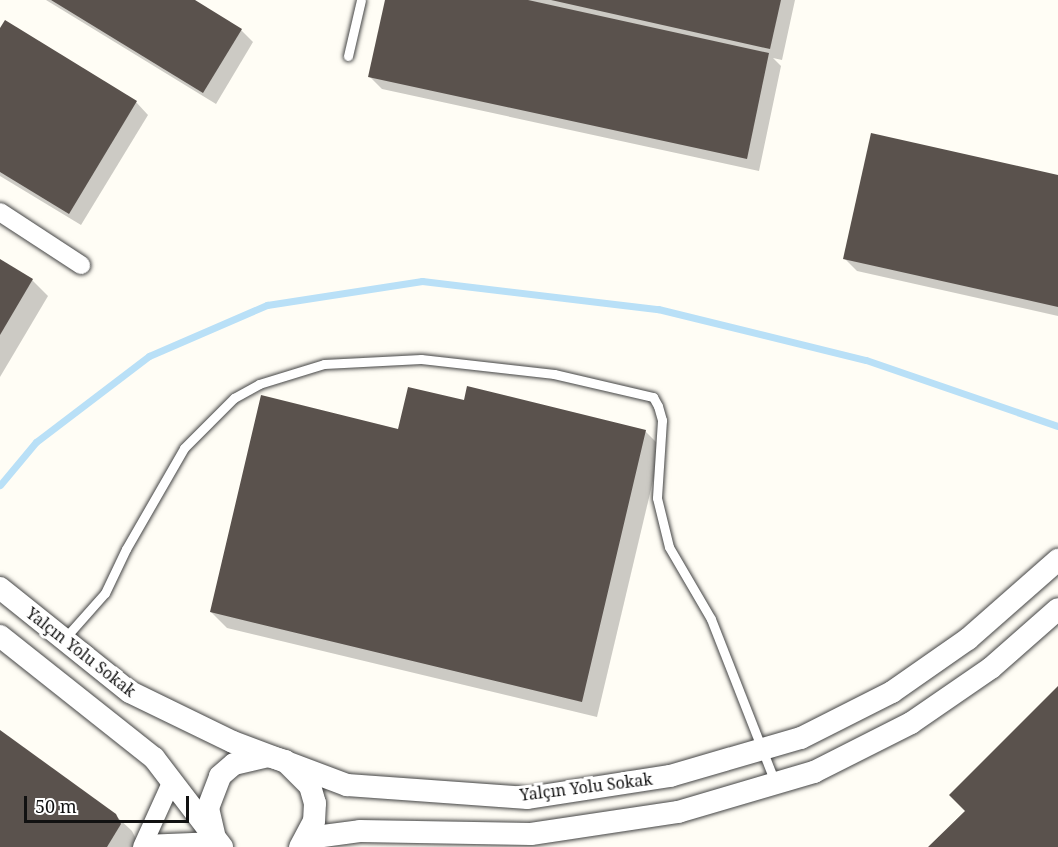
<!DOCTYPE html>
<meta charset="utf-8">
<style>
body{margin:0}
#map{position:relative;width:1058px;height:847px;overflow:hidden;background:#fffdf5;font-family:"Noto Serif",serif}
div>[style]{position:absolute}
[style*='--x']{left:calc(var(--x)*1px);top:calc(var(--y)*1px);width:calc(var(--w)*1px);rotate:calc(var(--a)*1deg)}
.shadow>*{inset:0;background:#0003}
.stream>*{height:7px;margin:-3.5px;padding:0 3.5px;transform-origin:3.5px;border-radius:3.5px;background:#b9e0f7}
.building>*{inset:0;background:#5a524d}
.roads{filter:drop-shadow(0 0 2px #444) drop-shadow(0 0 2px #444)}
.service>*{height:9px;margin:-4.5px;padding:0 4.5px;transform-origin:4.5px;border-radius:4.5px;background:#fff}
.minor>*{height:18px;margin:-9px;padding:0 9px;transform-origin:9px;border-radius:9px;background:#fff}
.tertiary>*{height:22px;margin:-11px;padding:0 11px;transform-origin:11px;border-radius:11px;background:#fff}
span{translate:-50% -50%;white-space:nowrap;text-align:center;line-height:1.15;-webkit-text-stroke:6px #fff;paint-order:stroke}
.street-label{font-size:16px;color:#111}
.scale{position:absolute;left:24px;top:796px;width:165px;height:27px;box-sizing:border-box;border:3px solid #111;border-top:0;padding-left:8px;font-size:18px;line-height:21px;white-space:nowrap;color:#111;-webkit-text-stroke:4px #fff;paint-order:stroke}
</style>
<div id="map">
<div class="shadow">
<i style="clip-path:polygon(46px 0,192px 0,241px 30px,253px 42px,216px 104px)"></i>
<i style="clip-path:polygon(386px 0,795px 0,782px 60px,773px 58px,781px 66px,759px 171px,382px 89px,370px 77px)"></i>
<i style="clip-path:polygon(0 31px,136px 102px,148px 115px,81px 225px,0 176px)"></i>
<i style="clip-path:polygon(1058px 176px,1058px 316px,857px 271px,845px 259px)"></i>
<i style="clip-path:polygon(0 261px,32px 280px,48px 296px,0 377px)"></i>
<i style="clip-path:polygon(465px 402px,645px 431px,661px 447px,597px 717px,227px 628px,211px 612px,399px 430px)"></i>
<i style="clip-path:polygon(0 732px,115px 815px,132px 831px,137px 841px,134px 847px,0 847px)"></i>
</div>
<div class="stream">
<i style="--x:0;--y:485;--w:56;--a:-50.1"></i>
<i style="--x:36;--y:442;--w:142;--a:-37.3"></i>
<i style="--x:149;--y:356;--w:129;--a:-23.4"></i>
<i style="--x:267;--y:305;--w:157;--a:-8.8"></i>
<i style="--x:422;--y:281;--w:238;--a:6.8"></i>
<i style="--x:658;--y:309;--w:214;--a:13.8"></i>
<i style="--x:866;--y:360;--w:203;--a:19"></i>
</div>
<div class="building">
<i style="clip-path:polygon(51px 0,195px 0,242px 29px,203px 93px)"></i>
<i style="clip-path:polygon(385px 0,528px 0,769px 53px,747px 159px,368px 77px)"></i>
<i style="clip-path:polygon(551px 0,781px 0,770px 49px)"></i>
<i style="clip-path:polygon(5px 20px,137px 101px,69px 214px,0 172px,0 28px)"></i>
<i style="clip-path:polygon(871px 133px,1058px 175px,1058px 307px,843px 259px)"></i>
<i style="clip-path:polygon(0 259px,33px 279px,0 335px)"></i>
<i style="clip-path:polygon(467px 386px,646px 430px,582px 702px,210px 612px,261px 395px,398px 429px,408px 387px,464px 400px)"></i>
<i style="clip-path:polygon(1058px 686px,1058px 847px,928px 847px,965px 811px,949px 795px)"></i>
<i style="clip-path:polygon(0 730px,116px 814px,121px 824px,107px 847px,0 847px)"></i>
</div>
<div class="roads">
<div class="service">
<i style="--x:348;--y:56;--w:57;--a:-76.9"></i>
<i style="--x:65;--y:638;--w:60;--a:-48.4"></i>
<i style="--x:105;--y:593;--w:49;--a:-64.5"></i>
<i style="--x:126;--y:549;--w:116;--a:-60.1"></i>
<i style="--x:184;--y:448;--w:71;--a:-45"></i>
<i style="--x:234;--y:398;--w:29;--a:-29"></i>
<i style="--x:259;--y:384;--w:68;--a:-17.1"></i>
<i style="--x:324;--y:364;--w:97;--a:-3"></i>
<i style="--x:421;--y:359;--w:134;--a:6.4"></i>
<i style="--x:554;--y:374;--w:102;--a:13.1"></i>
<i style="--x:653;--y:397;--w:10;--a:61"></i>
<i style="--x:658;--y:406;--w:15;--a:74"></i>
<i style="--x:662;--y:420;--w:78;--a:93.7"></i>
<i style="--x:657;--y:498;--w:50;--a:76.2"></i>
<i style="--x:669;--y:547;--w:83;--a:59.7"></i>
<i style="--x:711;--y:619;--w:175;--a:68.6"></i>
</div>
<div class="minor">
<i style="--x:0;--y:212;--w:97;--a:33.2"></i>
<i style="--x:144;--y:844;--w:73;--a:-2.4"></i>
<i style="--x:142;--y:847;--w:70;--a:-65.6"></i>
</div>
<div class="tertiary">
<i style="--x:0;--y:588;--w:166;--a:38.7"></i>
<i style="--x:130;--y:692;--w:114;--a:25.9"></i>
<i style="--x:233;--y:742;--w:122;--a:20.7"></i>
<i style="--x:347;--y:785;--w:181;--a:4.1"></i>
<i style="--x:528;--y:798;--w:144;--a:-8.8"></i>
<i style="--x:670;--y:776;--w:136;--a:-16.2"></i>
<i style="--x:801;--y:738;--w:102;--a:-26.8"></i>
<i style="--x:892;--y:692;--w:93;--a:-34.9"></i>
<i style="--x:968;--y:639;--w:120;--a:-41.3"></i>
<i style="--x:0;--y:636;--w:196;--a:38.4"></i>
<i style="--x:154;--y:758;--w:112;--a:52.6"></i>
<i style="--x:214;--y:834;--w:27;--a:-103"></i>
<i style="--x:208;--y:808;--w:34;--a:-69"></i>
<i style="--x:220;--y:776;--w:18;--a:-41"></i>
<i style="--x:234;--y:764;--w:35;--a:-13"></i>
<i style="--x:268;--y:756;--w:18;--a:16"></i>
<i style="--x:285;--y:761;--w:35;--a:45"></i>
<i style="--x:310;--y:786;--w:18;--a:74"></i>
<i style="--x:315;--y:803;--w:18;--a:93"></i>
<i style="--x:314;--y:821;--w:30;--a:118"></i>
<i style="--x:308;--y:838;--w:52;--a:-7.7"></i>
<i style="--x:360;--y:831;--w:171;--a:1"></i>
<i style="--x:531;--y:834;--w:149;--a:-8.5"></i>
<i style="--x:678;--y:812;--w:142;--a:-16.4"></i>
<i style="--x:814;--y:772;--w:109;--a:-26.8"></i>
<i style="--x:911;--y:723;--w:97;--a:-34.5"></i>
<i style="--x:991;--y:668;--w:89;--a:-41.4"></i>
</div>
</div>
<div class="street-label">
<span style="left:81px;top:652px;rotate:38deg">Yalçın Yolu Sokak</span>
<span style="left:586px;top:787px;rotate:-7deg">Yalçın Yolu Sokak</span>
</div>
<div class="scale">50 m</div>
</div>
